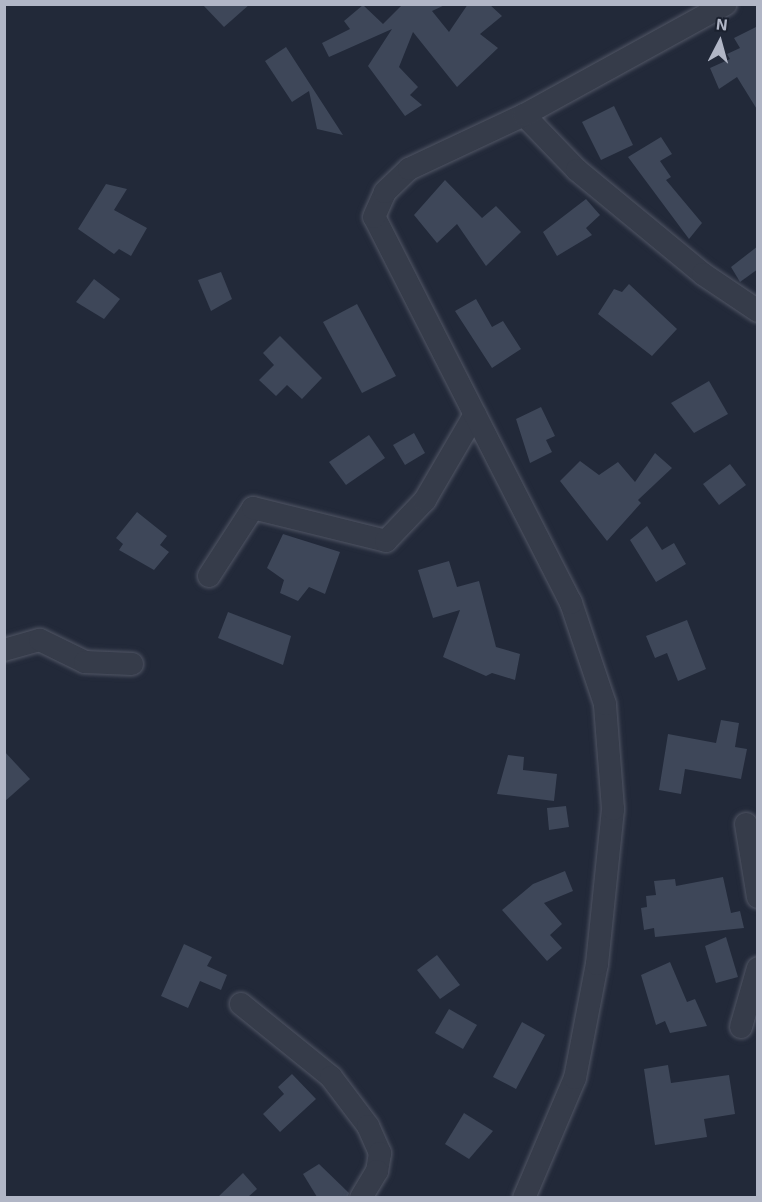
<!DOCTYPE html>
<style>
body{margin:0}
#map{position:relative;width:762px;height:1202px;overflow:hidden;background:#222939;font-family:"Exo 2",sans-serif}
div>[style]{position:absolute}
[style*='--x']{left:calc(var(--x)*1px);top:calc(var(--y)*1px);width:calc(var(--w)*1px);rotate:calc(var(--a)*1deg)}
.building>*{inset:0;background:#3e4759}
.roads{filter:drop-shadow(0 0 2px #515665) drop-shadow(0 0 2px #515665)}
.minor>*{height:22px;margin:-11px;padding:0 11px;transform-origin:11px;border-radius:11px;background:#363c4a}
span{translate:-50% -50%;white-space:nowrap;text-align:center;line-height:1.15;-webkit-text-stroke:6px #1b212f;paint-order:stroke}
.frame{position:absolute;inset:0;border:6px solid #b1b6c6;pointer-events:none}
.north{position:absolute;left:690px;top:12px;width:60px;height:60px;-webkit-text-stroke:4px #1b212f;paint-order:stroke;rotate:6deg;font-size:16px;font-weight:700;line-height:24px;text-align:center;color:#b1b6c6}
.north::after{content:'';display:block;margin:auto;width:21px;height:27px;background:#b1b6c6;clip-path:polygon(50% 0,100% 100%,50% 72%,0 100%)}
</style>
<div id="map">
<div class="building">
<i style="clip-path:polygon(202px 4px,250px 4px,224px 27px)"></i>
<i style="clip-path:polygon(403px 4px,447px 4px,432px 11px,449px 32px,468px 4px,489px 4px,502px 16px,480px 34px,498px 48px,457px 87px,413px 32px,399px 67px,418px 87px,410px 95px,422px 105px,405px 116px,368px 66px,392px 29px,329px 57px,322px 43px,350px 29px,344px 21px,363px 5px,383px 24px)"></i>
<i style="clip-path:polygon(758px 26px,758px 111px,737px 77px,719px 89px,710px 68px,730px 59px,727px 54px,740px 48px,734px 38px)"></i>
<i style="clip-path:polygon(286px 47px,295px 61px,343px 135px,317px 129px,309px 91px,292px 102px,265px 61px)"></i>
<i style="clip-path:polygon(614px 106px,633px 145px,601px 160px,582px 122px)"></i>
<i style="clip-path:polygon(661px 137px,672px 154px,660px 161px,671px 177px,666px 180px,702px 223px,689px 239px,628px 157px)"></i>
<i style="clip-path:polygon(445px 180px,482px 218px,496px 206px,521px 232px,486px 266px,457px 224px,437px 243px,414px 215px)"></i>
<i style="clip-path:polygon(106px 184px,127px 189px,114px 210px,147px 228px,131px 256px,119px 249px,114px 254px,78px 229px)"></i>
<i style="clip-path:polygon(586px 199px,600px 215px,586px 228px,592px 235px,557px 256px,543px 232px)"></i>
<i style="clip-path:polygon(758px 246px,758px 269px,740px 282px,731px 267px)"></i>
<i style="clip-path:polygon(221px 272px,232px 299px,211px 311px,198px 280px)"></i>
<i style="clip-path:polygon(94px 279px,120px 299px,104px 319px,76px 302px)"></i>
<i style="clip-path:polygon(629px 284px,677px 329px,652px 356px,598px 314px,614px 289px,622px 292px)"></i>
<i style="clip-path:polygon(476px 299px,492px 327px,503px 321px,521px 349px,492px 368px,455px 311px)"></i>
<i style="clip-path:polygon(357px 304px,396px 376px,362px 393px,323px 322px)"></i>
<i style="clip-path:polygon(280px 336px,322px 378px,302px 399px,287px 385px,276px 396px,259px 380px,274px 365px,263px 353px)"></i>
<i style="clip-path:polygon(709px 381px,728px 414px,694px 433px,671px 403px)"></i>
<i style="clip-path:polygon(541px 407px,555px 436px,546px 440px,552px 452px,530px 463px,516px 419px)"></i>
<i style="clip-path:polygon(414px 433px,425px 453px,405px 465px,393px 445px)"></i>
<i style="clip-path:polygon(369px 435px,385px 458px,346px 485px,329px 462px)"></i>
<i style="clip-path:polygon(655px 453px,672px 468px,638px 500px,641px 503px,607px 541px,560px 481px,580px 461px,599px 475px,618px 462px,635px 482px)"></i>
<i style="clip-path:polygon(730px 464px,746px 485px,719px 505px,703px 484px)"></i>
<i style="clip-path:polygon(137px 512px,167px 536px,160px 545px,169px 552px,154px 570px,119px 550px,123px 544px,116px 538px)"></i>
<i style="clip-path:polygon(647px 526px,662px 550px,674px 543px,686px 564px,656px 582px,630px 540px)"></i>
<i style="clip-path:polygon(283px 534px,340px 552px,325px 594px,309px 587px,298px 601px,280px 593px,284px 580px,267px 568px)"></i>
<i style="clip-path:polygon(449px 561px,457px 587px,479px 581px,496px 647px,520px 654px,515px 680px,492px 673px,486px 676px,443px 657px,460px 610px,433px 618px,418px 570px)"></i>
<i style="clip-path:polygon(228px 612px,291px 636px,283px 665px,218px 638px)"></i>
<i style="clip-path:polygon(687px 620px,706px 669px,678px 681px,667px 653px,655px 658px,646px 636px)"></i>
<i style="clip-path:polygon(721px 720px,739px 723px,735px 747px,747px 749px,741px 779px,685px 769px,681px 794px,659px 790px,668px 734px,716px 743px)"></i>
<i style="clip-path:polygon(4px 751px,30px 779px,4px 802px)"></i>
<i style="clip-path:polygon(508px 755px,524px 757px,523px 770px,557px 774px,554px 801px,497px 794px)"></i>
<i style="clip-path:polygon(566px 806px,569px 827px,549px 830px,547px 808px)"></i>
<i style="clip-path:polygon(565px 871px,573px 891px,544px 903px,562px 924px,550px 935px,562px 948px,547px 961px,502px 910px,533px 884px)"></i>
<i style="clip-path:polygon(723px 877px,731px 913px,740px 911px,744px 928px,655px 937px,654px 928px,644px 930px,641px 908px,647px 907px,646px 896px,656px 895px,654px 881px,675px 879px,676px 886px)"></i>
<i style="clip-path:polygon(726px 937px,738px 977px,716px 983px,705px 946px)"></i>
<i style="clip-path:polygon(184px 944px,212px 957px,207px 966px,227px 975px,221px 990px,200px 981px,188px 1008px,161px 996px)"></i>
<i style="clip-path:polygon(437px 955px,460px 985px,440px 999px,417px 970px)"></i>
<i style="clip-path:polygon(670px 962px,687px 1002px,695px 999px,707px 1026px,670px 1033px,665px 1021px,656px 1025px,641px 975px)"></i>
<i style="clip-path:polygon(449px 1009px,477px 1025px,463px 1049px,435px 1033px)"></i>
<i style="clip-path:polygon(522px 1022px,545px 1035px,516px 1089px,493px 1077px)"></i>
<i style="clip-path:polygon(668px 1065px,671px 1083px,729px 1075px,735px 1114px,704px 1119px,707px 1137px,655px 1145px,644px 1069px)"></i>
<i style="clip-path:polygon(292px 1074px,316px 1099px,280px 1132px,263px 1114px,284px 1094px,278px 1087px)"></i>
<i style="clip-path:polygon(464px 1113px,493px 1131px,469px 1159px,445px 1144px)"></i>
<i style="clip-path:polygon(319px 1164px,349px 1193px,348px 1197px,317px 1197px,303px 1174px)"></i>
<i style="clip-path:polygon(243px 1173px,257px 1189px,248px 1197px,218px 1197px)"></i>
</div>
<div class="roads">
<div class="minor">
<i style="--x:524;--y:115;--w:76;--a:46.1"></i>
<i style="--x:577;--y:170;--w:163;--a:39.5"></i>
<i style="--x:703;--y:274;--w:66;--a:33.9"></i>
<i style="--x:209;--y:576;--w:81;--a:-57.1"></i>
<i style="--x:253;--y:508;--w:137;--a:13.9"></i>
<i style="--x:386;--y:541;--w:57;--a:-46.4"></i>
<i style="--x:425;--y:500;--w:99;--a:-59.8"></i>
<i style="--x:4;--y:650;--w:37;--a:-16"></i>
<i style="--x:40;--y:640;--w:50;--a:26.1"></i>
<i style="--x:85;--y:662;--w:47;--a:2.4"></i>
<i style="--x:746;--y:824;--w:74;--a:80.7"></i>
<i style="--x:241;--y:1004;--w:116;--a:39"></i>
<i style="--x:331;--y:1077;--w:61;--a:52.9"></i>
<i style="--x:368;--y:1126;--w:30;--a:66"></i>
<i style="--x:380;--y:1153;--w:18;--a:99"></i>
<i style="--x:377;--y:1171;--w:31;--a:121"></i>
<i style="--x:741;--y:1027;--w:61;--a:-73.9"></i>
<i style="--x:524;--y:1198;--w:130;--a:-67"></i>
<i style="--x:575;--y:1078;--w:116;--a:-79.1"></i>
<i style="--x:597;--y:964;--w:156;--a:-84.1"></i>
<i style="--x:613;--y:809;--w:105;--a:-94.4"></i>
<i style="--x:605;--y:704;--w:107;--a:-108.6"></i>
<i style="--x:571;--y:603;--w:433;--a:-117"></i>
<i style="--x:374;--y:217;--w:27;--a:-66"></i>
<i style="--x:385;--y:192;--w:33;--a:-44"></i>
<i style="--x:409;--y:169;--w:127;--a:-25.2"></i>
<i style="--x:524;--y:115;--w:230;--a:-28.8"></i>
</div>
</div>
<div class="frame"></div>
<div class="north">N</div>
</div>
